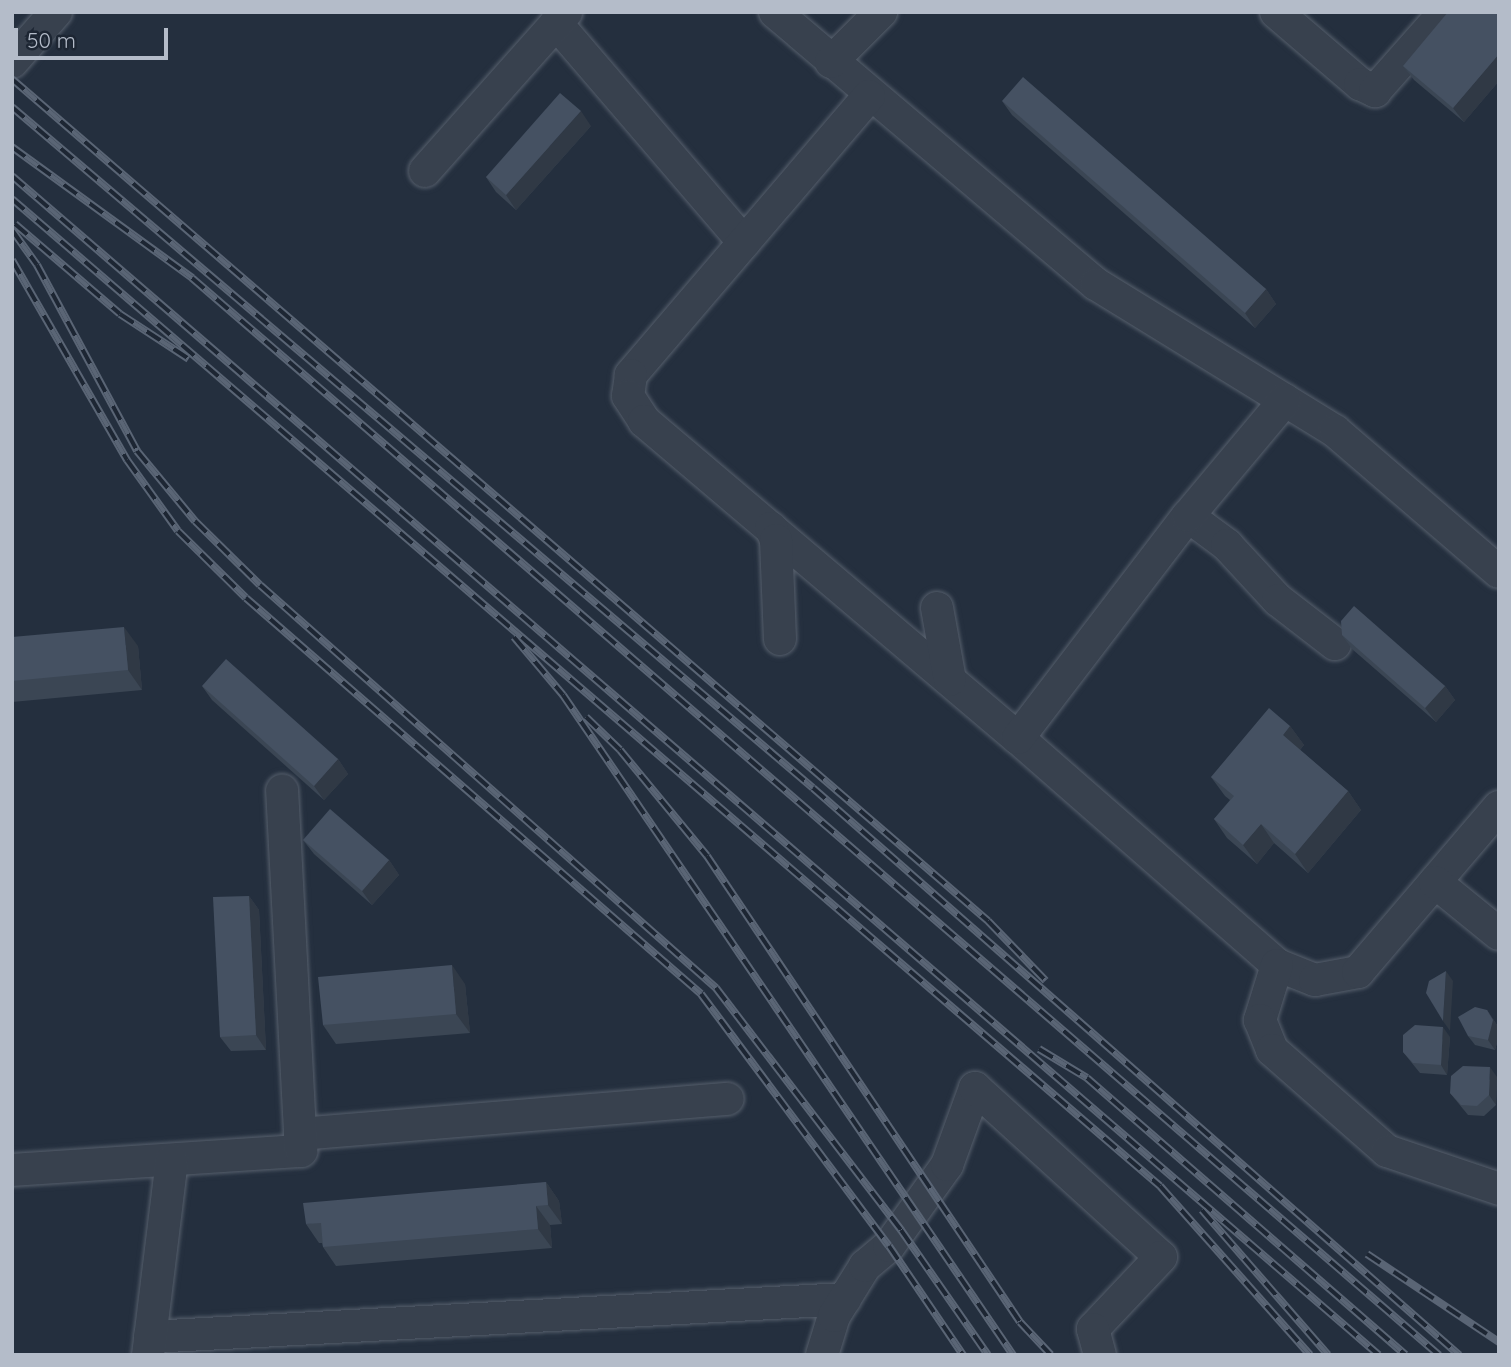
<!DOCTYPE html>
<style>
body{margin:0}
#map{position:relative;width:1511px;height:1367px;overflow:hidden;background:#242f3e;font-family:Quicksand,sans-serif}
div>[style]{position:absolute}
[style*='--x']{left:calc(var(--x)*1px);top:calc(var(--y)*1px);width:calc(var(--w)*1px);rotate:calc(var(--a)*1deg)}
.roads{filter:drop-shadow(0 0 2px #565f6c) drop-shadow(0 0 2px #565f6c)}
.minor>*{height:32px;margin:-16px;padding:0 16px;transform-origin:16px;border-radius:16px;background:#38414e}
.rail>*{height:8px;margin-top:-4px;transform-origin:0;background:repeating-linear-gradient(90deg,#1d2633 0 16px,#5a6575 0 32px);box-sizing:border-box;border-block:2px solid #5a6575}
.wall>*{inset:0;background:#3b4654}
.shaded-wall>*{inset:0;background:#303945}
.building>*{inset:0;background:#455162}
span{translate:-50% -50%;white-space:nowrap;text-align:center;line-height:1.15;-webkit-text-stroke:7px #1d2633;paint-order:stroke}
.frame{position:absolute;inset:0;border:14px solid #b4bcc9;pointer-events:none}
.scale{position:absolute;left:14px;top:28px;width:154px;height:32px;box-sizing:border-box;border:4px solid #b4bcc9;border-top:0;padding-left:9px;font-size:21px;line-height:24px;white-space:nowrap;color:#b4bcc9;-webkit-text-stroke:5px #1d2633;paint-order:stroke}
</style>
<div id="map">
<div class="roads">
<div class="minor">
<i style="--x:775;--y:12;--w:421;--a:40.3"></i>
<i style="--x:1096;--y:284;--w:281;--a:31.6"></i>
<i style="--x:1335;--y:431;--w:216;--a:40.7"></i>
<i style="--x:1276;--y:12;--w:111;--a:40.6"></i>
<i style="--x:1360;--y:84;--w:17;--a:25"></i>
<i style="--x:1375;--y:91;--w:106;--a:-48.5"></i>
<i style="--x:556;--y:23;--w:289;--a:49.4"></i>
<i style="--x:12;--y:62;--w:67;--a:-48.7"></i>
<i style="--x:831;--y:62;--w:71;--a:-45"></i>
<i style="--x:869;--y:96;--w:367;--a:130.5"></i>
<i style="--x:631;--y:375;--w:21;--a:98"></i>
<i style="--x:628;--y:396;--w:30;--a:57"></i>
<i style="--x:644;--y:421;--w:490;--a:40.3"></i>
<i style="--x:1018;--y:738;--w:344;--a:41.2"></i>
<i style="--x:1277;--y:965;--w:41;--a:21.5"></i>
<i style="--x:1315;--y:980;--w:44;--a:-10.5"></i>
<i style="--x:1358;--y:972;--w:217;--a:-49.5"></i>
<i style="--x:425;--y:171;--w:213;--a:-48.4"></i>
<i style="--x:1188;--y:516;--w:49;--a:36.6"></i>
<i style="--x:1227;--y:545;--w:75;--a:47.2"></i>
<i style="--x:1278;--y:600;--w:72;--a:37.7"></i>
<i style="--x:771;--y:528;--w:13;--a:67"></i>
<i style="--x:776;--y:540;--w:99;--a:87.7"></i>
<i style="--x:937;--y:608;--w:73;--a:79.8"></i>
<i style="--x:1018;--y:738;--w:280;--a:-52.6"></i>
<i style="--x:1188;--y:516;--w:151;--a:-50.1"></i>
<i style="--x:1435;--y:882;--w:82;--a:39.1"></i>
<i style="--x:1277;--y:965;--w:58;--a:107.2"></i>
<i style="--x:1260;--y:1020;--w:32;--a:68"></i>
<i style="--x:1272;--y:1050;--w:153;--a:41.3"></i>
<i style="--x:1387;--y:1151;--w:118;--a:18.7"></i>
<i style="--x:300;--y:1134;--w:429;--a:-4.7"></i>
<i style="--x:12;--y:1170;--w:290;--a:-3.8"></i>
<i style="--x:301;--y:1151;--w:361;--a:-93"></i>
<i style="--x:150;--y:1337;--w:696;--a:-3.13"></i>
<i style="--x:148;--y:1355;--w:196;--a:-83"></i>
<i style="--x:822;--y:1355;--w:41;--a:-72.9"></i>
<i style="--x:834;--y:1316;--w:59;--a:-58.2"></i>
<i style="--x:865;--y:1266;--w:31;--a:-40"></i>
<i style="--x:889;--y:1246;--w:100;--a:-54.4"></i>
<i style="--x:947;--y:1165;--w:82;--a:-70"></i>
<i style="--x:975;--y:1088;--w:251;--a:42.3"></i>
<i style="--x:1161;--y:1257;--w:99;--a:133.4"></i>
<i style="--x:1093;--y:1329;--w:27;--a:75"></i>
</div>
</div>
<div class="rail">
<i style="--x:12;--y:79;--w:1289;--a:40.78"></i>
<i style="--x:988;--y:921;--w:83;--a:46"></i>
<i style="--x:12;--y:107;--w:1051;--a:40.37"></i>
<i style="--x:813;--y:788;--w:860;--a:41.27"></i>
<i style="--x:12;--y:147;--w:223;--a:36"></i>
<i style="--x:192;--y:278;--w:1648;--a:40.82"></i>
<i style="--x:12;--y:176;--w:1805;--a:40.78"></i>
<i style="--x:12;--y:199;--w:1514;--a:40.69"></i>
<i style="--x:1160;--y:1186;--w:226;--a:48.4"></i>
<i style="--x:15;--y:224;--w:138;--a:40.6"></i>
<i style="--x:120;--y:314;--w:82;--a:33.1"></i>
<i style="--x:12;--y:230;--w:43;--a:54.5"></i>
<i style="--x:37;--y:265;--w:211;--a:61.7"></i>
<i style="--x:137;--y:451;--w:91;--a:50.4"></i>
<i style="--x:195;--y:521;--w:91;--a:44.6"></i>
<i style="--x:260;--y:585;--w:609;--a:41.47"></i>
<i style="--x:716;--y:988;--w:305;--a:52.6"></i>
<i style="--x:901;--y:1230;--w:152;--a:55.2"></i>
<i style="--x:12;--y:260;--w:231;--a:60.1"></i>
<i style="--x:127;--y:460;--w:87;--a:54.3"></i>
<i style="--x:178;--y:531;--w:95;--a:44.6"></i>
<i style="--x:246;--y:598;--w:603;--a:41.03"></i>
<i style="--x:701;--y:994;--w:314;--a:53.3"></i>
<i style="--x:889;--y:1246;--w:132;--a:55.8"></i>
<i style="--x:514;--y:637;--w:76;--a:49.8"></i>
<i style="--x:563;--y:695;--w:799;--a:55.71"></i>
<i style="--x:586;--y:717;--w:47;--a:44.1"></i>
<i style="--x:620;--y:750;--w:137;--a:50.6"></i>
<i style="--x:707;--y:856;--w:561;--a:56.11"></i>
<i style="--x:1020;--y:1322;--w:45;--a:46.8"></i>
<i style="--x:1039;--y:1049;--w:56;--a:31.1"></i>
<i style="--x:1087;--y:1078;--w:422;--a:41"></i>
<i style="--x:1202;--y:1210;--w:192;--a:49"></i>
<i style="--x:1367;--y:1254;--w:159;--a:33.7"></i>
</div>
<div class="wall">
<i style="clip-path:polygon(1499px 12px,1499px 81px,1464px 122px,1414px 80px,1403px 66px)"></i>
<i style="clip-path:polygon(1002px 101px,1266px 289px,1276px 304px,1255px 328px,1012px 115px)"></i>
<i style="clip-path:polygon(591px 126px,516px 210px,496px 192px,486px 177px)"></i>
<i style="clip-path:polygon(1342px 635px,1445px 686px,1455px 700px,1436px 722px,1352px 649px)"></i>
<i style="clip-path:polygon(12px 637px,138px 646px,142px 690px,12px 702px)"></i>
<i style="clip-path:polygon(202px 686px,338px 759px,348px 774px,324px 800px,212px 700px)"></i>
<i style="clip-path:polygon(1290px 726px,1304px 745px,1300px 750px,1348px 791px,1361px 810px,1308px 873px,1274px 843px,1257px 864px,1227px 838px,1214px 819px,1230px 800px,1225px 796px,1211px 777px)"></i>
<i style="clip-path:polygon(303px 840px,389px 860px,399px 875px,372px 905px,314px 854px)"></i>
<i style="clip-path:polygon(249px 896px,259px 910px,266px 1050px,231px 1051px,220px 1037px)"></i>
<i style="clip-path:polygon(465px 984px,470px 1033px,336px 1044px,323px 1025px)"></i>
<i style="clip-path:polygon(1487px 1010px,1499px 1028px,1499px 1035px,1495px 1050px,1475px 1045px,1468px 1036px)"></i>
<i style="clip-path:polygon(1450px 1037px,1447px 1075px,1420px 1073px,1403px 1052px)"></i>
<i style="clip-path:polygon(1497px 1077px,1496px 1105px,1484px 1116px,1468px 1115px,1450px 1093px)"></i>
<i style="clip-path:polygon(546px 1182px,559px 1201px,562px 1224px,550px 1225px,552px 1248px,336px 1266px,323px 1247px,322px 1243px,319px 1243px,306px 1224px)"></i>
</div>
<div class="shaded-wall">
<i style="clip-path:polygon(1499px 54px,1499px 81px,1464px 122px,1453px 108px)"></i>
<i style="clip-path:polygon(581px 111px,591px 126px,516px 210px,506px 195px)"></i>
<i style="clip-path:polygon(1266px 289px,1276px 304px,1255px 328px,1245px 313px)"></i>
<i style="clip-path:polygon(124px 627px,138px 646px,142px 690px,128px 670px)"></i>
<i style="clip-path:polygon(1445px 686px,1455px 700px,1436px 722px,1425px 708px)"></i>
<i style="clip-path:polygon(1290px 726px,1304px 745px,1296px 754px,1283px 735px)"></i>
<i style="clip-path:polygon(338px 759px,348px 774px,324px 800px,314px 786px)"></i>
<i style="clip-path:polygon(1348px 791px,1361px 810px,1308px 873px,1295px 854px)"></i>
<i style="clip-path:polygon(1261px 824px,1274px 843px,1257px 864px,1243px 845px)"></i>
<i style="clip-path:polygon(389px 860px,399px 875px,372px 905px,362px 891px)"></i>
<i style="clip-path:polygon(249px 896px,259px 910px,266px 1050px,256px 1035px)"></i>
<i style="clip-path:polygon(452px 965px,465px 984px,470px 1033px,456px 1014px)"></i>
<i style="clip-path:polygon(1446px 971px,1453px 981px,1450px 1031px,1443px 1021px)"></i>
<i style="clip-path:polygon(1487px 1010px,1499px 1028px,1499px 1035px,1495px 1050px,1488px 1040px)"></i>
<i style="clip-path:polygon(1443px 1027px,1450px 1037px,1447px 1075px,1441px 1065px)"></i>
<i style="clip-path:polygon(1490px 1067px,1497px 1077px,1496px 1105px,1489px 1095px)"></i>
<i style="clip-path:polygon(546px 1182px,559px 1201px,562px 1224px,548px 1205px)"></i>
<i style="clip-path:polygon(536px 1206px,550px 1225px,552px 1248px,538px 1229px)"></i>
</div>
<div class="building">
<i style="clip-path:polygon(1448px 12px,1499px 12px,1499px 54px,1453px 108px,1403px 66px)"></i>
<i style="clip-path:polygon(1023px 77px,1266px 289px,1245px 313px,1002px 101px)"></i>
<i style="clip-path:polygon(560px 93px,581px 111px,506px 195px,486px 177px)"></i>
<i style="clip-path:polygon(1354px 606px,1445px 686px,1425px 708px,1342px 635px,1341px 621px)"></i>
<i style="clip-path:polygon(124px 627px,128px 670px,12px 681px,12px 637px)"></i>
<i style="clip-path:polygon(226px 659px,338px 759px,314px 786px,202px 686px)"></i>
<i style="clip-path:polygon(1269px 708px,1290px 726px,1283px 735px,1348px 791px,1295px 854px,1261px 824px,1243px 845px,1214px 819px,1234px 796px,1211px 777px)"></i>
<i style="clip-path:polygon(330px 809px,389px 860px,362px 891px,303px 840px)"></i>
<i style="clip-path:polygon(249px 896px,256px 1035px,220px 1037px,213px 897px)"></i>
<i style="clip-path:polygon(452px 965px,456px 1014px,323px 1025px,318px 977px)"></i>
<i style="clip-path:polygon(1446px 971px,1443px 1021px,1426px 993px,1429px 981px)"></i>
<i style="clip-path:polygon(1475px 1007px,1487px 1010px,1493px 1020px,1488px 1040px,1468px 1036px,1458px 1017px)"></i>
<i style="clip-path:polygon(1415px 1025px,1443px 1027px,1441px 1065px,1413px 1063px,1403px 1052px,1403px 1035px)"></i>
<i style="clip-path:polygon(1463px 1066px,1490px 1067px,1489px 1095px,1477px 1106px,1461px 1105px,1450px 1093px,1451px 1076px)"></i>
<i style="clip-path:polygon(546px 1182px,548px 1205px,536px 1206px,538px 1229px,323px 1247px,321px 1223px,306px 1224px,303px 1203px)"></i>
</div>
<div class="frame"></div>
<div class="scale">50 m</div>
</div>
